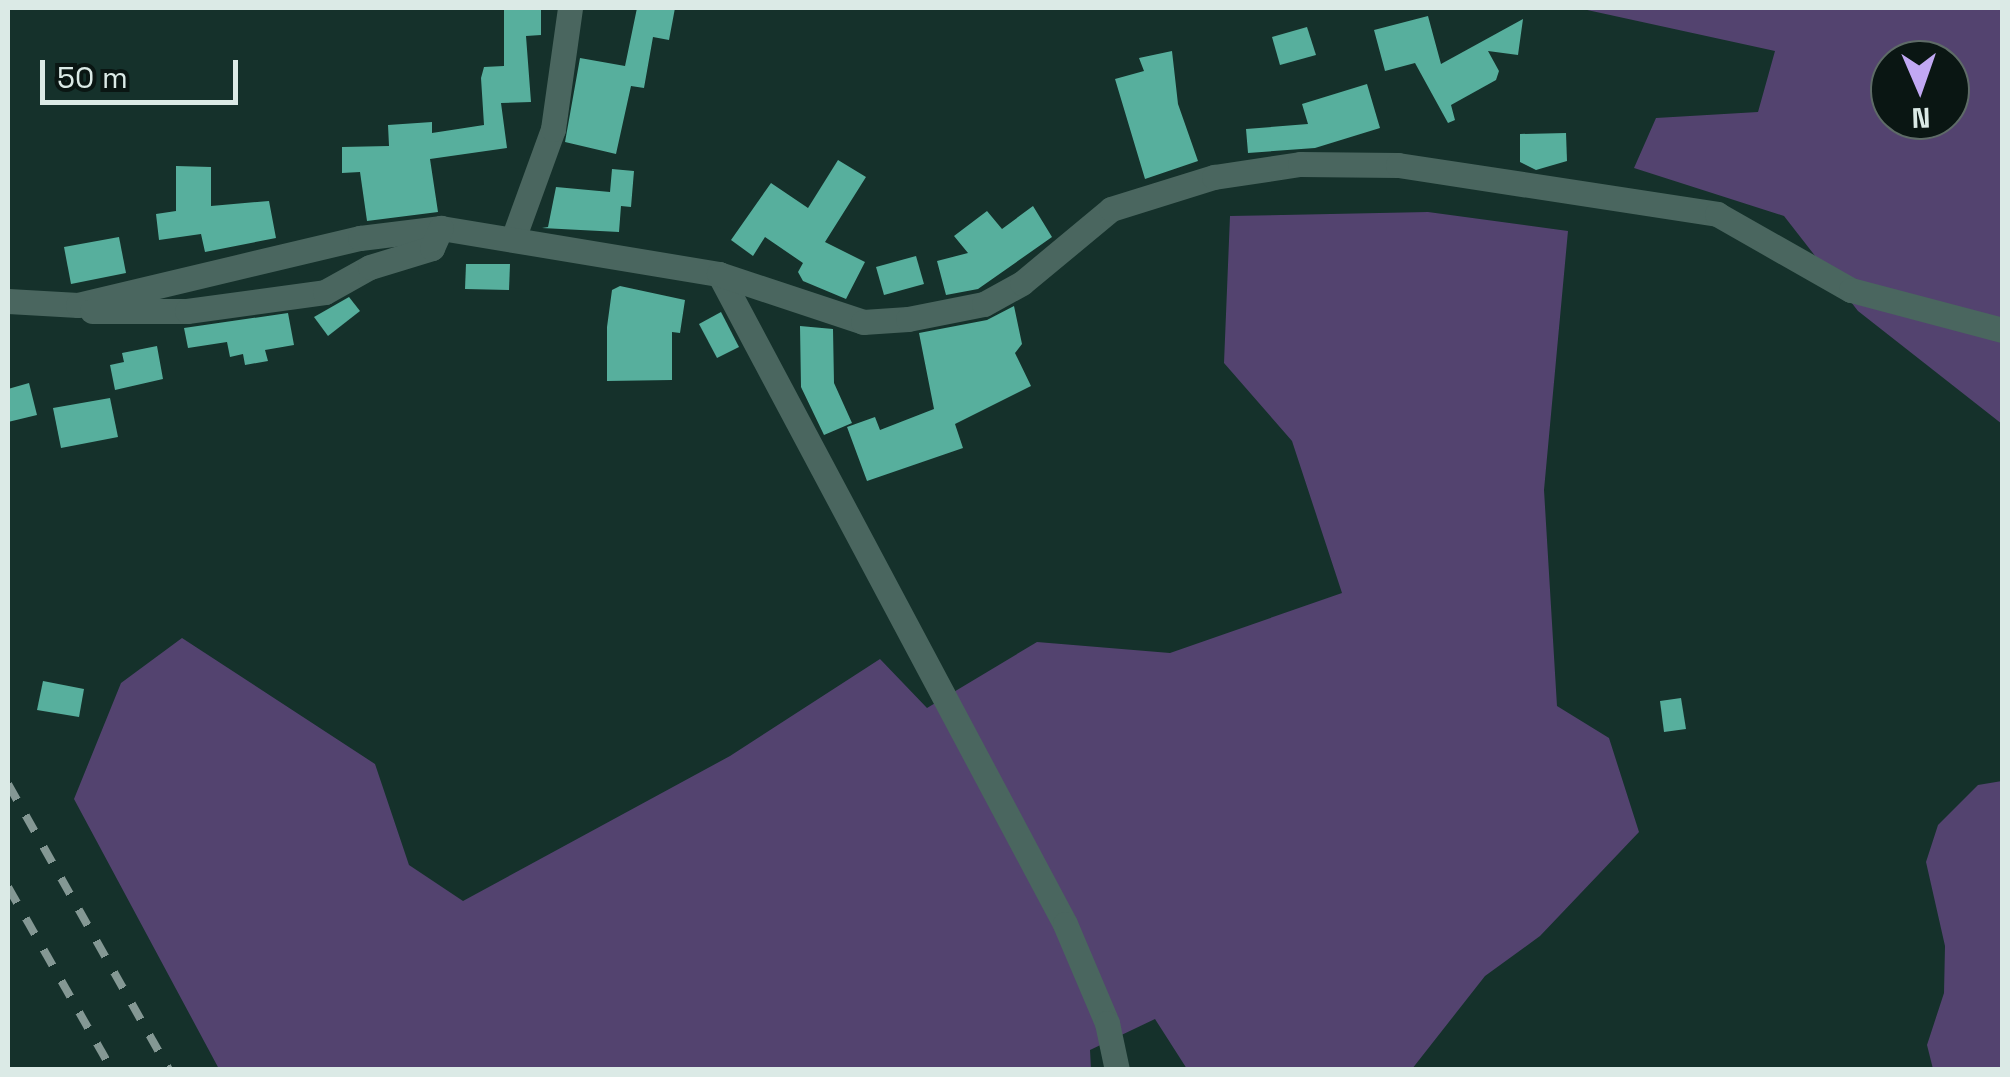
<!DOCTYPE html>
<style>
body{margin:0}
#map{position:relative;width:2010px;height:1077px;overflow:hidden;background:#15312b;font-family:"Space Grotesk",sans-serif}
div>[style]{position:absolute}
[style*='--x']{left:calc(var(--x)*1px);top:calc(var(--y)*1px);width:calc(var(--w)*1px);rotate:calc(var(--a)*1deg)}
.green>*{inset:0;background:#53436f}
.building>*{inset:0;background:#57af9d}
.minor>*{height:25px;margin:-12.5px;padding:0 12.5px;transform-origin:12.5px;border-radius:12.5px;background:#4a665f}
.rail>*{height:8px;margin-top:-4px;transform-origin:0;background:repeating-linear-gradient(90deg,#849894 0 18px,transparent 0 36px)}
span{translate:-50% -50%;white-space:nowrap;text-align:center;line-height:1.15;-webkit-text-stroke:10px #0a1613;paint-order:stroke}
.frame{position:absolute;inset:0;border:10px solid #dbeae6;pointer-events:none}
.north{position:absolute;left:1870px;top:40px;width:100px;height:100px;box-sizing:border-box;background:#0a1613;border:2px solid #5e6b67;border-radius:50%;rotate:178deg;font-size:28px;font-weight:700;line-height:40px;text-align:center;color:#dbeae6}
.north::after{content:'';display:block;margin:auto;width:35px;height:45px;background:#c1a8f3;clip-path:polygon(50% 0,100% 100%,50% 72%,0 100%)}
.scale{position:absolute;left:40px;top:60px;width:198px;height:45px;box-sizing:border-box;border:5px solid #dbeae6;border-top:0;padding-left:12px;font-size:30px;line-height:35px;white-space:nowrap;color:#dbeae6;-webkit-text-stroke:8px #0a1613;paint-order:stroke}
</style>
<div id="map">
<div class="green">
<i style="clip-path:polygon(evenodd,1578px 8px,2002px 8px,2002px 424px,1858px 311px,1784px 216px,1634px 168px,1656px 118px,1758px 112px,1775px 51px,1578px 8px,1890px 60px,1950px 60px,1950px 120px,1890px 120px,1890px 60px)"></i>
<i style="clip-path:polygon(1428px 212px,1568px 231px,1544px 490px,1557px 706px,1609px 738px,1639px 832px,1540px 936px,1485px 976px,1412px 1069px,1187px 1069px,1155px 1019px,1090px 1050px,1091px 1069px,219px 1069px,74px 799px,121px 683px,182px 638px,375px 764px,409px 865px,463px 901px,730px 756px,880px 659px,927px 708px,1037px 642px,1170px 653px,1342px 593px,1292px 441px,1224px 363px,1230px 216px)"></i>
<i style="clip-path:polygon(2002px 781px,2002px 1069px,1933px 1069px,1927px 1045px,1944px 993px,1945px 946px,1926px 862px,1938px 825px,1978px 785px)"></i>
</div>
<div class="building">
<i style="clip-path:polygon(504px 8px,541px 8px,541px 35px,526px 36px,531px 102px,501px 103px,507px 148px,430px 159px,438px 212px,367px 221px,360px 172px,342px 173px,342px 147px,389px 146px,388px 125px,432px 122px,432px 133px,484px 125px,481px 78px,484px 67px,504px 66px)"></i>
<i style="clip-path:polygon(637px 8px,675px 8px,669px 40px,653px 37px,644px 88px,631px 86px,616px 154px,565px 142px,580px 58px,625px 66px)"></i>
<i style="clip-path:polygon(1428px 16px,1441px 64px,1523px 19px,1518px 55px,1488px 51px,1499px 71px,1496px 80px,1451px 105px,1455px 120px,1448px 123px,1415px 63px,1385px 71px,1374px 30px)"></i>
<i style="clip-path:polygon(1307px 27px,1316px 55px,1280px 65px,1272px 37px)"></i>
<i style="clip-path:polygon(1172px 51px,1178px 104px,1198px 161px,1145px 179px,1115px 79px,1144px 71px,1139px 58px)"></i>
<i style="clip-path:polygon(1367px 84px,1380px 128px,1315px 148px,1248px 153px,1246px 129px,1308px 124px,1302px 104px)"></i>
<i style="clip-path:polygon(1566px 133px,1567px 161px,1536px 170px,1520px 162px,1520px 134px)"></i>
<i style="clip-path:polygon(838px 160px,866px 177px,825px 242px,865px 262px,846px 299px,803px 281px,798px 272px,803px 263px,765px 237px,753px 256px,731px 240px,771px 183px,808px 208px)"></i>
<i style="clip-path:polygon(176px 166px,211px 167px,211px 206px,269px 201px,276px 238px,205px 252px,201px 234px,159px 240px,156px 214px,176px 211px)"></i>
<i style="clip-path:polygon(612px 169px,634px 171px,631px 207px,621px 206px,619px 232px,542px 228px,548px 227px,556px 187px,610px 192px)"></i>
<i style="clip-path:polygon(1033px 206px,1052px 237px,978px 289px,946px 295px,937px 261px,968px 253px,954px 236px,987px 211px,1002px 229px)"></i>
<i style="clip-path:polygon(119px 237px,126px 273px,71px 284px,64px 247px)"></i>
<i style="clip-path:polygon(916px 256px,924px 284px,884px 295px,876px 267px)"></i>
<i style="clip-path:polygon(466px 264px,510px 264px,509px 290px,465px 289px)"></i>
<i style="clip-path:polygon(620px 286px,685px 300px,680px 333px,672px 332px,672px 380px,607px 381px,607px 327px,612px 290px)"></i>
<i style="clip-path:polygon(349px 297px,360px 311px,328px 336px,314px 317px)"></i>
<i style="clip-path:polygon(1014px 306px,1022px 344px,1015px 353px,1031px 386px,955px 424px,963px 448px,867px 481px,847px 427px,875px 417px,880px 430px,934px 409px,919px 333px,987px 320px)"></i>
<i style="clip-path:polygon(721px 312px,739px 347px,717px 358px,699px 324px)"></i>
<i style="clip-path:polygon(288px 313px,294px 345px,265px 350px,268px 361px,245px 365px,243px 354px,230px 357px,227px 342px,188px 348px,184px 328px)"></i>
<i style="clip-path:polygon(800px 326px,833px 329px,834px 383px,852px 423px,824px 435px,801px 387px)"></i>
<i style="clip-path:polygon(157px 346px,163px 379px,115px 390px,110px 365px,124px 362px,122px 353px)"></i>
<i style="clip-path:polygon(29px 383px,37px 415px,8px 422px,8px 389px)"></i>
<i style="clip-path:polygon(110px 398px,118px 437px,61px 448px,53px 408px)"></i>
<i style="clip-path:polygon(43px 681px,84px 689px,79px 717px,37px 710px)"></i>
<i style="clip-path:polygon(1681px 698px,1686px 729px,1664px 732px,1660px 701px)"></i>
</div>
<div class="minor">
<i style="--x:513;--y:239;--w:117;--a:-70"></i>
<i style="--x:553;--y:129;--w:122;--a:-82"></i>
<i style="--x:719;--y:274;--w:736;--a:61.97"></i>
<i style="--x:1065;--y:924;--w:108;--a:67"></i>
<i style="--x:1107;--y:1023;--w:48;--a:78"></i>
<i style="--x:8;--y:301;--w:70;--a:3.3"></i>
<i style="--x:78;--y:305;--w:290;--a:-13.4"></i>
<i style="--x:360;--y:238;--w:82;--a:-7"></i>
<i style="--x:441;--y:228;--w:282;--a:9.4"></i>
<i style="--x:719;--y:274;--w:152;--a:18.4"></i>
<i style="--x:863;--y:322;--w:45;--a:-3.8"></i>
<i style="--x:908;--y:319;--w:77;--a:-11.2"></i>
<i style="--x:984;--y:304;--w:43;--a:-28.9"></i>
<i style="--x:1022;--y:283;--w:116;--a:-39.7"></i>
<i style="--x:1111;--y:209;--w:108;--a:-17.3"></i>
<i style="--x:1214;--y:177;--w:87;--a:-8.6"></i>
<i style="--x:1300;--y:164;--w:98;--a:0.6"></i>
<i style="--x:1398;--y:165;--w:323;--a:8.7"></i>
<i style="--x:1717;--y:214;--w:154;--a:29.6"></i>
<i style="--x:1851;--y:290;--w:156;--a:14.8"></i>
<i style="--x:92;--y:311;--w:95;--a:0"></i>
<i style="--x:187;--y:311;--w:139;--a:-7.8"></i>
<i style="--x:325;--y:292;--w:51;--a:-29.1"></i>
<i style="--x:370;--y:267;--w:65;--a:-17"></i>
<i style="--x:432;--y:248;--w:22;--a:-66"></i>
</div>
<div class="rail">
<i style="--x:8;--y:784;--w:328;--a:60.6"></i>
<i style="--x:8;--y:887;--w:210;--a:60.4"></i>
</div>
<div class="frame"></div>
<div class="north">N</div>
<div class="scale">50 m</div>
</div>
